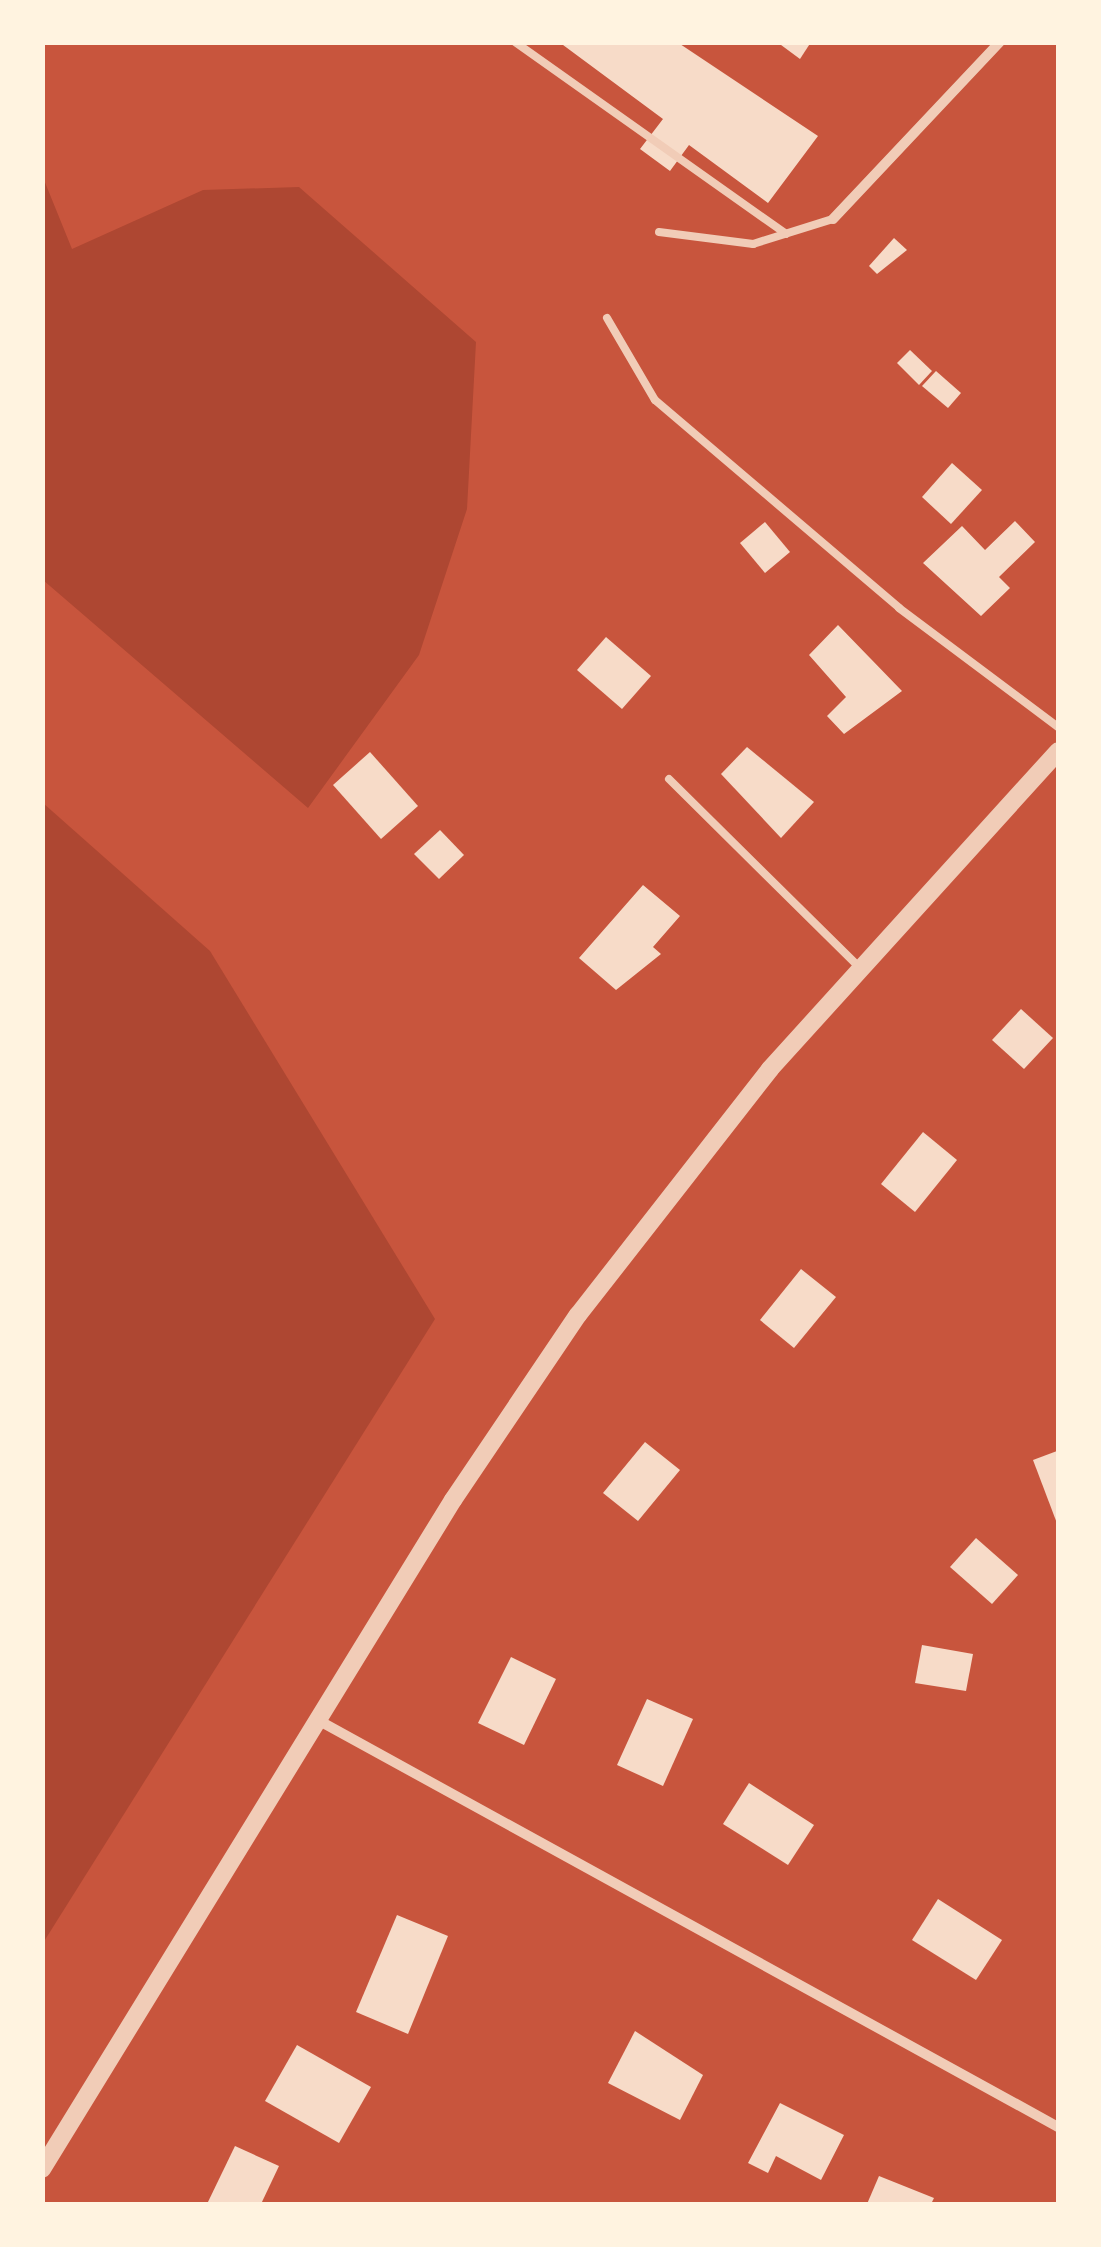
<!DOCTYPE html>
<style>
body{margin:0}
#map{position:relative;width:1101px;height:2247px;overflow:hidden;background:#c8553d;font-family:"Zilla Slab",serif}
div>[style]{position:absolute}
[style*='--x']{left:calc(var(--x)*1px);top:calc(var(--y)*1px);width:calc(var(--w)*1px);rotate:calc(var(--a)*1deg)}
.green>*{inset:0;background:#ae4732}
.building>*{inset:0;background:#f7dbc8}
.service>*{height:8px;margin:-4px;padding:0 4px;transform-origin:4px;border-radius:4px;background:#f1ccb7}
.minor>*{height:10px;margin:-5px;padding:0 5px;transform-origin:5px;border-radius:5px;background:#f1ccb7}
.tertiary>*{height:18px;margin:-9px;padding:0 9px;transform-origin:9px;border-radius:9px;background:#f1ccb7}
span{translate:-50% -50%;white-space:nowrap;text-align:center;line-height:1.15;-webkit-text-stroke:10px #fff3e0;paint-order:stroke}
.frame{position:absolute;inset:0;border:45px solid #fff3e0;pointer-events:none}
</style>
<div id="map">
<div class="green">
<i style="clip-path:polygon(42px 175px,72px 249px,203px 190px,299px 187px,476px 342px,467px 509px,419px 655px,308px 808px,43px 580px)"></i>
<i style="clip-path:polygon(43px 803px,210px 951px,435px 1319px,43px 1943px)"></i>
</div>
<div class="building">
<i style="clip-path:polygon(559px 42px,677px 42px,818px 136px,768px 203px,689px 145px,670px 171px,640px 149px,663px 119px)"></i>
<i style="clip-path:polygon(777px 42px,811px 42px,800px 59px)"></i>
<i style="clip-path:polygon(894px 238px,907px 250px,877px 274px,869px 266px)"></i>
<i style="clip-path:polygon(910px 350px,932px 371px,919px 385px,897px 363px)"></i>
<i style="clip-path:polygon(936px 371px,961px 393px,948px 408px,922px 386px)"></i>
<i style="clip-path:polygon(952px 463px,982px 490px,951px 524px,922px 497px)"></i>
<i style="clip-path:polygon(1015px 521px,1035px 542px,999px 577px,1010px 588px,981px 616px,923px 563px,962px 526px,985px 550px)"></i>
<i style="clip-path:polygon(765px 522px,790px 552px,765px 573px,740px 543px)"></i>
<i style="clip-path:polygon(838px 625px,902px 691px,844px 734px,827px 716px,846px 697px,809px 655px)"></i>
<i style="clip-path:polygon(606px 637px,651px 676px,622px 709px,577px 670px)"></i>
<i style="clip-path:polygon(747px 747px,814px 802px,781px 838px,721px 774px)"></i>
<i style="clip-path:polygon(370px 752px,418px 806px,381px 839px,333px 785px)"></i>
<i style="clip-path:polygon(440px 830px,464px 855px,439px 879px,414px 854px)"></i>
<i style="clip-path:polygon(643px 885px,680px 916px,653px 947px,661px 954px,616px 990px,579px 958px)"></i>
<i style="clip-path:polygon(1021px 1009px,1053px 1038px,1024px 1069px,992px 1040px)"></i>
<i style="clip-path:polygon(923px 1132px,957px 1160px,915px 1212px,881px 1184px)"></i>
<i style="clip-path:polygon(801px 1269px,836px 1297px,794px 1348px,760px 1320px)"></i>
<i style="clip-path:polygon(645px 1442px,680px 1470px,638px 1521px,603px 1493px)"></i>
<i style="clip-path:polygon(1057px 1451px,1058px 1455px,1058px 1526px,1033px 1460px)"></i>
<i style="clip-path:polygon(976px 1538px,1018px 1575px,992px 1604px,950px 1567px)"></i>
<i style="clip-path:polygon(922px 1645px,973px 1654px,966px 1691px,915px 1683px)"></i>
<i style="clip-path:polygon(511px 1657px,556px 1679px,524px 1745px,478px 1723px)"></i>
<i style="clip-path:polygon(647px 1699px,693px 1719px,663px 1786px,617px 1765px)"></i>
<i style="clip-path:polygon(749px 1783px,814px 1825px,788px 1865px,723px 1824px)"></i>
<i style="clip-path:polygon(938px 1899px,1002px 1940px,976px 1980px,912px 1940px)"></i>
<i style="clip-path:polygon(397px 1915px,448px 1936px,408px 2034px,356px 2012px)"></i>
<i style="clip-path:polygon(635px 2031px,703px 2075px,680px 2120px,608px 2083px)"></i>
<i style="clip-path:polygon(297px 2045px,371px 2087px,339px 2143px,265px 2101px)"></i>
<i style="clip-path:polygon(780px 2103px,844px 2135px,821px 2180px,776px 2156px,768px 2173px,748px 2163px)"></i>
<i style="clip-path:polygon(235px 2146px,279px 2166px,261px 2204px,207px 2204px)"></i>
<i style="clip-path:polygon(879px 2176px,934px 2198px,931px 2204px,867px 2204px)"></i>
</div>
<div class="service">
<i style="--x:515;--y:42;--w:332;--a:35.3"></i>
<i style="--x:659;--y:232;--w:95;--a:7.3"></i>
<i style="--x:753;--y:244;--w:84;--a:-17.4"></i>
<i style="--x:607;--y:318;--w:95;--a:59.7"></i>
<i style="--x:655;--y:400;--w:321;--a:40.4"></i>
<i style="--x:899;--y:608;--w:199;--a:36.8"></i>
<i style="--x:669;--y:779;--w:269;--a:44.7"></i>
</div>
<div class="minor">
<i style="--x:833;--y:219;--w:243;--a:-46.7"></i>
<i style="--x:316;--y:1719;--w:847;--a:28.8"></i>
</div>
<div class="tertiary">
<i style="--x:42;--y:2169;--w:785;--a:-58.44"></i>
<i style="--x:453;--y:1500;--w:223;--a:-56"></i>
<i style="--x:578;--y:1315;--w:312;--a:-52"></i>
<i style="--x:770;--y:1069;--w:429;--a:-47.8"></i>
</div>
<div class="frame"></div>
</div>
